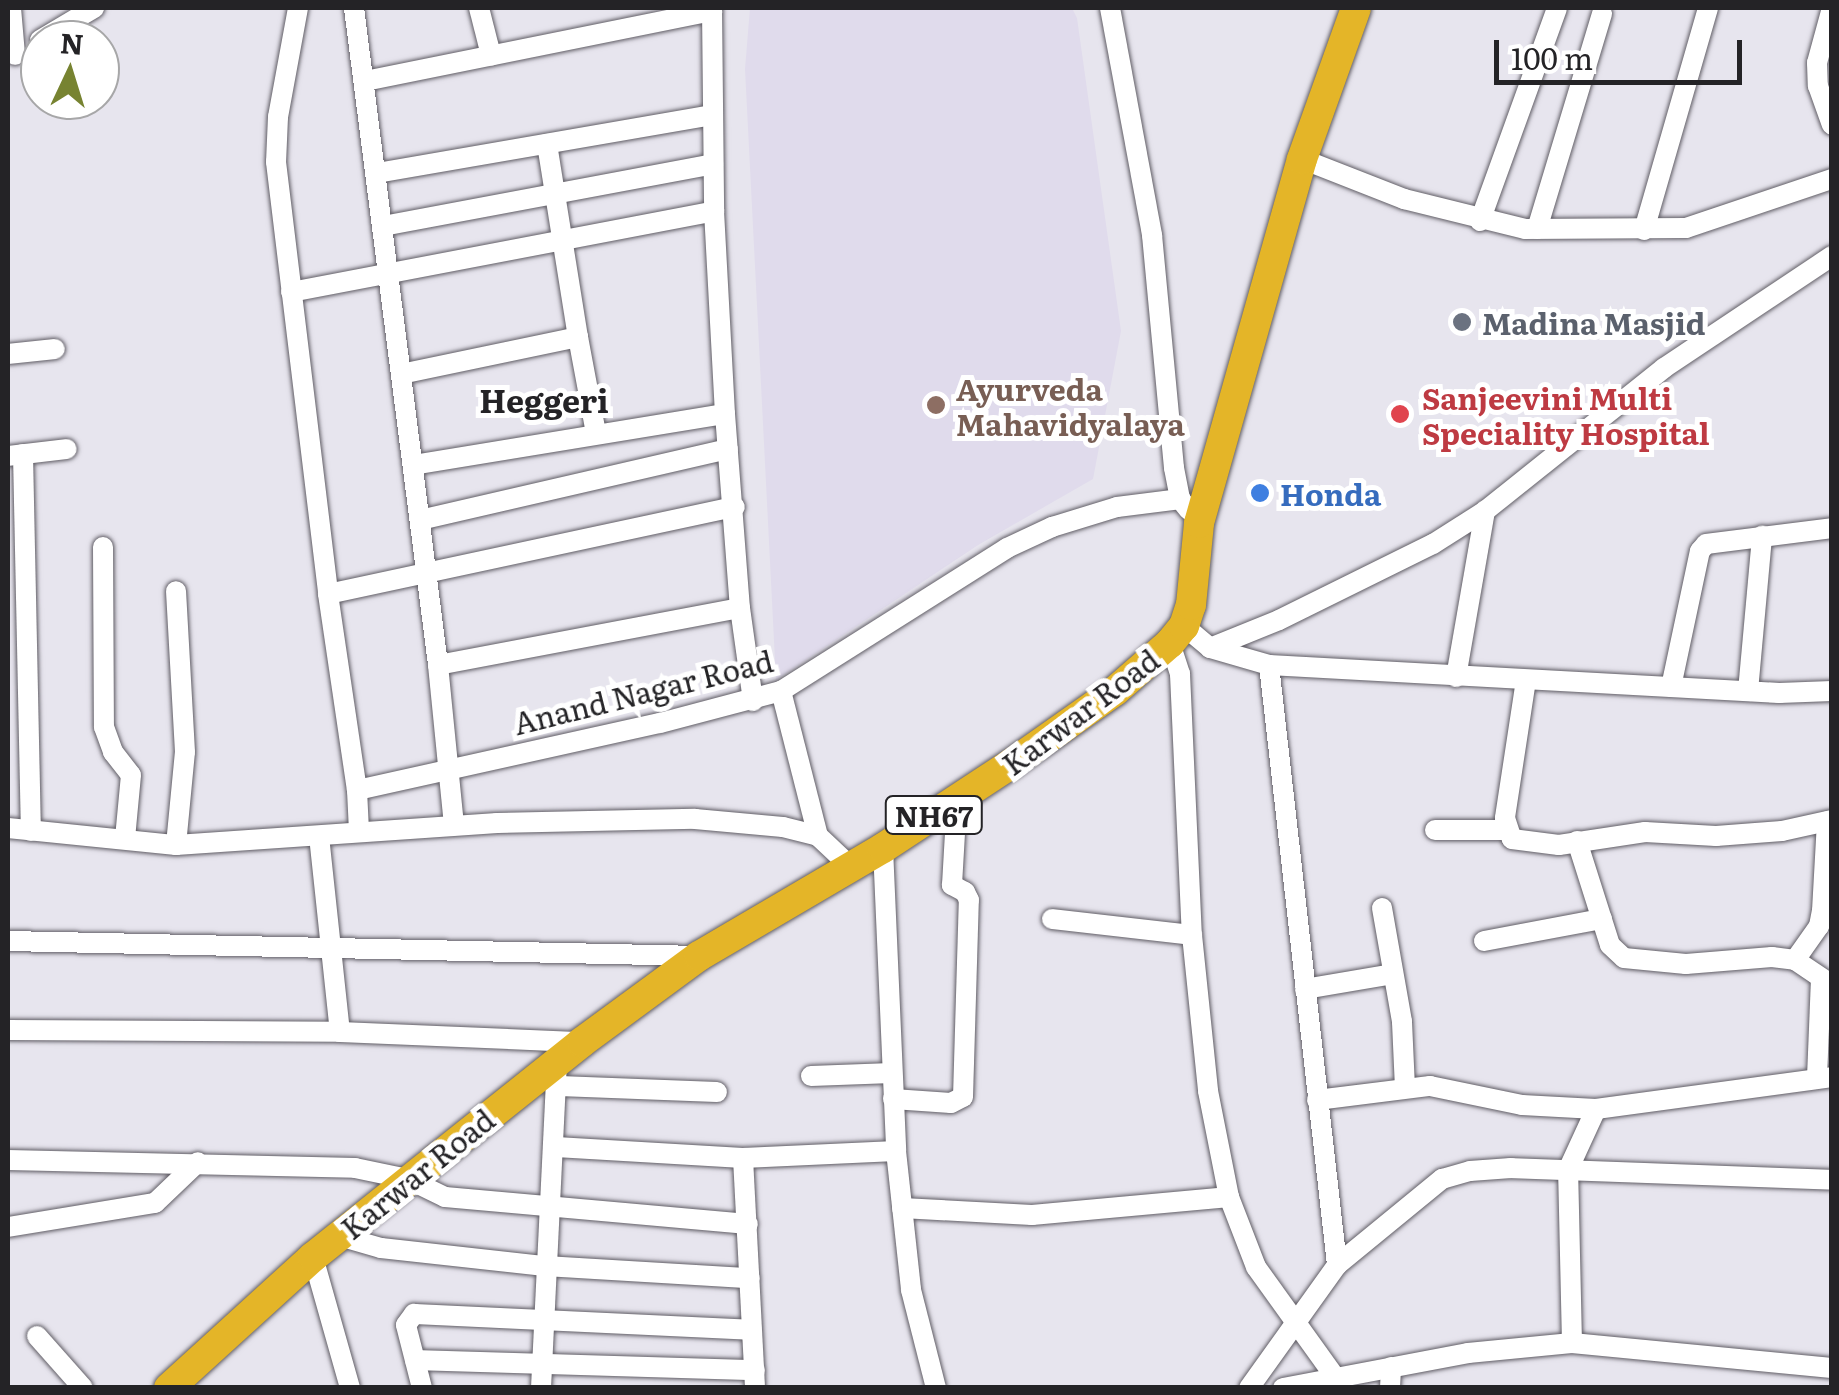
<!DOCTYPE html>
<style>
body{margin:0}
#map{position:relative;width:1839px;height:1395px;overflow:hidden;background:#e7e5ee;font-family:Literata,serif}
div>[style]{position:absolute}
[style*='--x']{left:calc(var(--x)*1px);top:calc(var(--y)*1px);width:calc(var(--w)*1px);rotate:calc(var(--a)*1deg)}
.built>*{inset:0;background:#e0dbec}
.roads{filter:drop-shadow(0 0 2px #605d65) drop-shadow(0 0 2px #605d65)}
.minor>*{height:20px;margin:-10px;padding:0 10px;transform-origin:10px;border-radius:10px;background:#fff}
.highway>*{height:30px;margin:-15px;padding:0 15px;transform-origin:15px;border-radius:15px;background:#e4b528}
.dots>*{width:28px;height:28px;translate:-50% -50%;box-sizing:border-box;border:5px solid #fff;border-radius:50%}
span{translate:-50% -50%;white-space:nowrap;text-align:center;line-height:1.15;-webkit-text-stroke:10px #fff;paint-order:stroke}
.shield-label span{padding:2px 8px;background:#fff;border:2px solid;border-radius:8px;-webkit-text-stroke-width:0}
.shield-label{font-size:28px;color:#242326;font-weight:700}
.worship-label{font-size:30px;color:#5b616d;font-weight:700}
.left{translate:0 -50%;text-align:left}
.education-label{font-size:30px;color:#785e54;font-weight:700}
.health-label{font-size:30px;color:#be3a42;font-weight:700}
.shop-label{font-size:30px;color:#366cbe;font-weight:700}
.street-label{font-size:30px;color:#242326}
.neighbourhood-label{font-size:32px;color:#242326;font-weight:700}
.frame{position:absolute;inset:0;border:10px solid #242326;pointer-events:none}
.north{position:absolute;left:20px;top:20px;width:100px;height:100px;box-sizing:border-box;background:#fff;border:2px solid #a7a7a8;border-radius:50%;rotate:4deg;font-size:28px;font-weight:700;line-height:40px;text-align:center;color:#242326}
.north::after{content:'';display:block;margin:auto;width:35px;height:45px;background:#778331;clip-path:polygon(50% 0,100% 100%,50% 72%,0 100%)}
.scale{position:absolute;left:1494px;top:40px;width:248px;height:45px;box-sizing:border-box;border:5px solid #242326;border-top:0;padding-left:12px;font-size:30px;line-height:35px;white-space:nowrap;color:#242326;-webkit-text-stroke:8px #fff;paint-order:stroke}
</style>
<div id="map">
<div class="built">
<i style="clip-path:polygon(750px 8px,1072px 8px,1077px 18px,1121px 331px,1093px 479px,978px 545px,776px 680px,745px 69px)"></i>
</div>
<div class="roads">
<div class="minor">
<i style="--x:11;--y:8;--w:47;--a:85.1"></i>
<i style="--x:298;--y:8;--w:111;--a:100.4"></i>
<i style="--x:278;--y:117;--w:45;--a:92.5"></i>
<i style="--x:276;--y:162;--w:435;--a:83.1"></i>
<i style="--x:328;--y:594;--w:198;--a:81.6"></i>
<i style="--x:354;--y:8;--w:662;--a:82.71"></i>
<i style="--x:438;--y:665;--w:161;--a:84.3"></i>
<i style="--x:479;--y:8;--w:49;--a:75.7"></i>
<i style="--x:712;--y:8;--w:203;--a:89.4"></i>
<i style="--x:714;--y:211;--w:203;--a:86.9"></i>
<i style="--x:725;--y:414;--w:195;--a:85.6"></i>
<i style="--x:740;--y:608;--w:94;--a:82"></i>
<i style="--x:1110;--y:8;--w:231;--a:79.5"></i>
<i style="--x:1152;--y:235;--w:234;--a:84.6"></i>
<i style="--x:1174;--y:468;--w:32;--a:79"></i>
<i style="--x:1180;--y:499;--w:14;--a:51"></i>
<i style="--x:1832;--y:8;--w:57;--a:105.3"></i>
<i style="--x:1817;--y:63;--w:23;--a:88"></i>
<i style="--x:1818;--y:86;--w:41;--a:70.3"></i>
<i style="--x:40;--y:40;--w:63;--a:-30.7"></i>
<i style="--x:365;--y:81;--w:354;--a:-11.4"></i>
<i style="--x:547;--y:144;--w:195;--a:80.9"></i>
<i style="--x:1302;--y:159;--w:110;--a:21.4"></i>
<i style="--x:1404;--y:199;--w:125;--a:13.9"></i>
<i style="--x:1525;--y:229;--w:161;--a:-0.4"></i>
<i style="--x:1686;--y:228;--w:154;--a:-18.6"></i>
<i style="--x:377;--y:173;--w:341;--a:-9.8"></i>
<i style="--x:1480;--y:221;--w:226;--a:-70.1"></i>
<i style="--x:383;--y:226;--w:336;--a:-10.6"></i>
<i style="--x:1537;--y:229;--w:225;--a:-73.2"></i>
<i style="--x:1644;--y:230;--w:231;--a:-73.9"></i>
<i style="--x:291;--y:292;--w:431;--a:-10.8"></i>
<i style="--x:8;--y:354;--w:47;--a:-6.1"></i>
<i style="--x:401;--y:374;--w:181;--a:-11.8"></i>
<i style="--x:578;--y:337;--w:98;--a:79.4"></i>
<i style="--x:23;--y:454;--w:377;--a:88.8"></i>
<i style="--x:8;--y:456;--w:59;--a:-6.8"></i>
<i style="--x:413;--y:465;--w:316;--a:-9.3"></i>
<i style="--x:420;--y:520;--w:316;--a:-13"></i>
<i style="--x:103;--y:547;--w:180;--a:89.7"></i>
<i style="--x:104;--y:727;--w:27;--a:70"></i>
<i style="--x:113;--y:752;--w:29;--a:52"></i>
<i style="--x:131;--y:775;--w:64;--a:95.4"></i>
<i style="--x:328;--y:594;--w:416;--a:-12.1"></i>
<i style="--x:1184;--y:626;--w:34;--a:40"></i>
<i style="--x:1210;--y:648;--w:61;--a:16.1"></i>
<i style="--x:1269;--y:665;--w:511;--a:3.14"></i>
<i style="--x:1779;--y:693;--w:53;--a:-2.2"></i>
<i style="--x:1170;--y:643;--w:33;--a:72"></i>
<i style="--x:1180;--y:674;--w:261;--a:87.4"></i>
<i style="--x:1192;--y:935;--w:157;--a:84.1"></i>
<i style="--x:1208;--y:1091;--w:108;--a:78.8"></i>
<i style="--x:1229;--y:1197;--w:75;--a:68.9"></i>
<i style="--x:1256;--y:1267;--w:135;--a:54.3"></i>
<i style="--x:1210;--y:648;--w:74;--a:-22.1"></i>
<i style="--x:1279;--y:620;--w:172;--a:-26.3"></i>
<i style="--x:1433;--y:544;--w:62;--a:-32.4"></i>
<i style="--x:1485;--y:511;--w:229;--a:-38.6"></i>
<i style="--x:1664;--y:368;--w:202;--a:-33.7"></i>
<i style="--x:438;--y:665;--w:307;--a:-10.7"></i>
<i style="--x:1269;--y:665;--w:604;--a:83.53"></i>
<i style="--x:1456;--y:677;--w:169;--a:-80.1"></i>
<i style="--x:1526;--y:680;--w:140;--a:98.7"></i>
<i style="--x:1505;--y:818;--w:22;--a:72"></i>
<i style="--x:1512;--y:839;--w:47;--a:7.3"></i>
<i style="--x:1559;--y:845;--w:87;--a:-8.6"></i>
<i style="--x:1645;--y:832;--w:71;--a:3.2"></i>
<i style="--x:1716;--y:836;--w:66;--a:-4.3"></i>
<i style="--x:1782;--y:831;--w:51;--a:-12.4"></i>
<i style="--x:1671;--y:687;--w:139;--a:-78"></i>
<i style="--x:1700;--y:551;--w:9;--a:-49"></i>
<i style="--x:1706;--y:544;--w:127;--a:-7.2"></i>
<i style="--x:781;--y:691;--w:150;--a:75.7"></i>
<i style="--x:1748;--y:691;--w:156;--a:-84.8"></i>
<i style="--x:8;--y:828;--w:169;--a:5.8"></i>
<i style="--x:176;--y:845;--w:322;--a:-3.9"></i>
<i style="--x:497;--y:823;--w:198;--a:-1.2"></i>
<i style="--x:695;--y:819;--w:88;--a:5.2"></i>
<i style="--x:783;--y:827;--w:36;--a:14"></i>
<i style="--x:818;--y:836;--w:45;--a:43.2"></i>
<i style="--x:1435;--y:830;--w:71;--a:0"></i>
<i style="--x:359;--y:831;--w:41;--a:-92.8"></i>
<i style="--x:357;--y:790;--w:310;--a:-12.5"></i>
<i style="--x:660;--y:723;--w:125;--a:-14.8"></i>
<i style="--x:781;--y:691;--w:267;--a:-32.3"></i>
<i style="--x:1007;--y:548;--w:50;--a:-25"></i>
<i style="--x:1052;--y:527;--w:68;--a:-17.1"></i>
<i style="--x:1117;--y:507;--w:64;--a:-7.2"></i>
<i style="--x:319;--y:836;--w:197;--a:83.9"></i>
<i style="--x:1577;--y:841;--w:109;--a:72.4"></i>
<i style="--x:1610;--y:945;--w:19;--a:43"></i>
<i style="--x:1624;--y:958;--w:62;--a:5.5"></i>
<i style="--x:1686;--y:964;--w:86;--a:-4.7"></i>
<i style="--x:1772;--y:957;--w:23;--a:7"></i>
<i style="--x:1795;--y:960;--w:45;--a:34"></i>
<i style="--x:176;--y:845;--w:93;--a:-84.5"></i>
<i style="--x:185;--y:752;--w:161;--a:-93.2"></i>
<i style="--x:883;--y:848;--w:303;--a:87.5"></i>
<i style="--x:896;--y:1151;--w:140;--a:83.8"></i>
<i style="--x:911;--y:1290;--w:101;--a:75.7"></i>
<i style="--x:1382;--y:908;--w:116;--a:80"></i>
<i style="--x:1402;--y:1022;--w:66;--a:87.4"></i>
<i style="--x:1052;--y:919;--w:141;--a:6.5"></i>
<i style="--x:8;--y:941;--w:691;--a:1.24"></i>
<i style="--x:1484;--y:941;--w:120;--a:-10.6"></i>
<i style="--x:1795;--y:960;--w:42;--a:-54.8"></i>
<i style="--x:1819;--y:926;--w:15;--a:-79"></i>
<i style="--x:1822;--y:911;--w:90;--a:-86.8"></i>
<i style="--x:1305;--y:989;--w:89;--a:-9.7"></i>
<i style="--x:8;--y:1030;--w:332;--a:0.3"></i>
<i style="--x:340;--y:1032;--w:242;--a:2.4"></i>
<i style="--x:811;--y:1076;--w:81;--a:-2.1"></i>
<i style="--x:1817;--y:1078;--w:99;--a:-87.7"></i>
<i style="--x:559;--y:1086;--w:158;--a:2.2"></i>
<i style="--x:893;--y:1099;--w:58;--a:3.9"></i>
<i style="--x:951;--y:1103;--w:13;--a:-27"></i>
<i style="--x:963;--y:1097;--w:197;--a:-88.3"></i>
<i style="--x:969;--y:900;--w:9;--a:-117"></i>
<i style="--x:965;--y:892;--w:15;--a:-152"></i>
<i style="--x:952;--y:885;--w:86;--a:-86.7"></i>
<i style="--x:1317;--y:1100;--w:114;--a:-7.1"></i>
<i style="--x:1430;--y:1086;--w:94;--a:11.7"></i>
<i style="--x:1522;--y:1105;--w:74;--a:3.1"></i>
<i style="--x:1596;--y:1109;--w:238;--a:-7.7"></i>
<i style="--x:556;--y:1147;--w:187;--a:3.4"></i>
<i style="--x:743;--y:1158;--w:153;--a:-2.6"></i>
<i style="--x:743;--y:1158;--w:230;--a:87"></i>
<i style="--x:8;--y:1160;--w:347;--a:1.3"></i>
<i style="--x:355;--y:1168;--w:54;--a:11.7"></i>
<i style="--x:408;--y:1179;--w:41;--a:25.9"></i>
<i style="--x:445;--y:1197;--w:304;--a:5.1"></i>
<i style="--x:902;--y:1208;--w:130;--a:3.1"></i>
<i style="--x:1032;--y:1215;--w:198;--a:-5.2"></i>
<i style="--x:8;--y:1227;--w:149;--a:-9.3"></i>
<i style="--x:155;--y:1203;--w:59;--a:-43.6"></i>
<i style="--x:339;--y:1236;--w:44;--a:15.9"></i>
<i style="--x:381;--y:1248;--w:165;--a:6.3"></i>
<i style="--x:545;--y:1266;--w:205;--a:3.4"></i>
<i style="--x:313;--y:1257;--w:136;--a:74.2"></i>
<i style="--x:37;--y:1336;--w:69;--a:48.5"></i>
<i style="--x:1572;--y:1343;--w:173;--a:-91.3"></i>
<i style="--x:1568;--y:1170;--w:67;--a:-65.3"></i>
<i style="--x:415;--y:1360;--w:340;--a:1.7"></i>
<i style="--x:422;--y:1388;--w:65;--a:-104.3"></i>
<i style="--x:406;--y:1325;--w:14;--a:-54"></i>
<i style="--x:414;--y:1314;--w:337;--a:2.7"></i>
<i style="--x:541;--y:1388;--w:326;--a:-87.2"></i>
<i style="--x:1249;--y:1388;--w:151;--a:-54.4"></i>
<i style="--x:1337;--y:1265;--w:136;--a:-39.3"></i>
<i style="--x:1442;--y:1179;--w:29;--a:-16"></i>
<i style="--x:1470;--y:1171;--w:41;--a:-4.2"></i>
<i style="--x:1511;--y:1168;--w:321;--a:2.1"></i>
<i style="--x:1283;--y:1388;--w:188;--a:-10.7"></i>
<i style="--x:1468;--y:1353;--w:104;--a:-5.5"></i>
<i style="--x:1572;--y:1343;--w:261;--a:5.5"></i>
<i style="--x:1390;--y:1388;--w:21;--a:-87"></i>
</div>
<div class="highway">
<i style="--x:169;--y:1388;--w:195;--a:-42.3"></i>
<i style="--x:313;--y:1257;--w:344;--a:-38.6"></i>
<i style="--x:582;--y:1042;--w:145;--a:-36.3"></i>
<i style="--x:699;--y:956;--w:213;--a:-30.4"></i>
<i style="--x:883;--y:848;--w:153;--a:-33.3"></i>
<i style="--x:1011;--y:764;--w:127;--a:-35.1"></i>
<i style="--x:1115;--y:691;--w:73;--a:-41.1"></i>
<i style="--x:1170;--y:643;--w:22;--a:-51"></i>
<i style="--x:1184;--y:626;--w:22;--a:-72"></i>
<i style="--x:1191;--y:605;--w:82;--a:-84.4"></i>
<i style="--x:1199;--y:523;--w:378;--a:-74.2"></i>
<i style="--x:1302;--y:159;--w:160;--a:-70.3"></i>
</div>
</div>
<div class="dots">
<i style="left:1462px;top:322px;background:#6b7280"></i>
<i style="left:936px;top:405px;background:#8d6e63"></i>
<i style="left:1400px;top:414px;background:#e0444e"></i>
<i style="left:1260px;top:493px;background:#3f7fe0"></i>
</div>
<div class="shield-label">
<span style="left:934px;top:815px">NH67</span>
</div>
<div class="worship-label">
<span class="left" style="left:1482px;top:322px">Madina Masjid</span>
</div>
<div class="education-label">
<span class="left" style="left:956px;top:405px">Ayurveda<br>Mahavidyalaya</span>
</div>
<div class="health-label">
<span class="left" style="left:1422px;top:414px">Sanjeevini Multi<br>Speciality Hospital</span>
</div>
<div class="shop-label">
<span class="left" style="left:1280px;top:493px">Honda</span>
</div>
<div class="street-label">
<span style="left:643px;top:691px;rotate:-14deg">Anand Nagar Road</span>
<span style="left:1080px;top:711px;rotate:-37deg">Karwar Road</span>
<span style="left:417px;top:1173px;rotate:-39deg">Karwar Road</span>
</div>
<div class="neighbourhood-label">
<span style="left:544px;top:399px">Heggeri</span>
</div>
<div class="frame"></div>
<div class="north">N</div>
<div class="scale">100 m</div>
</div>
